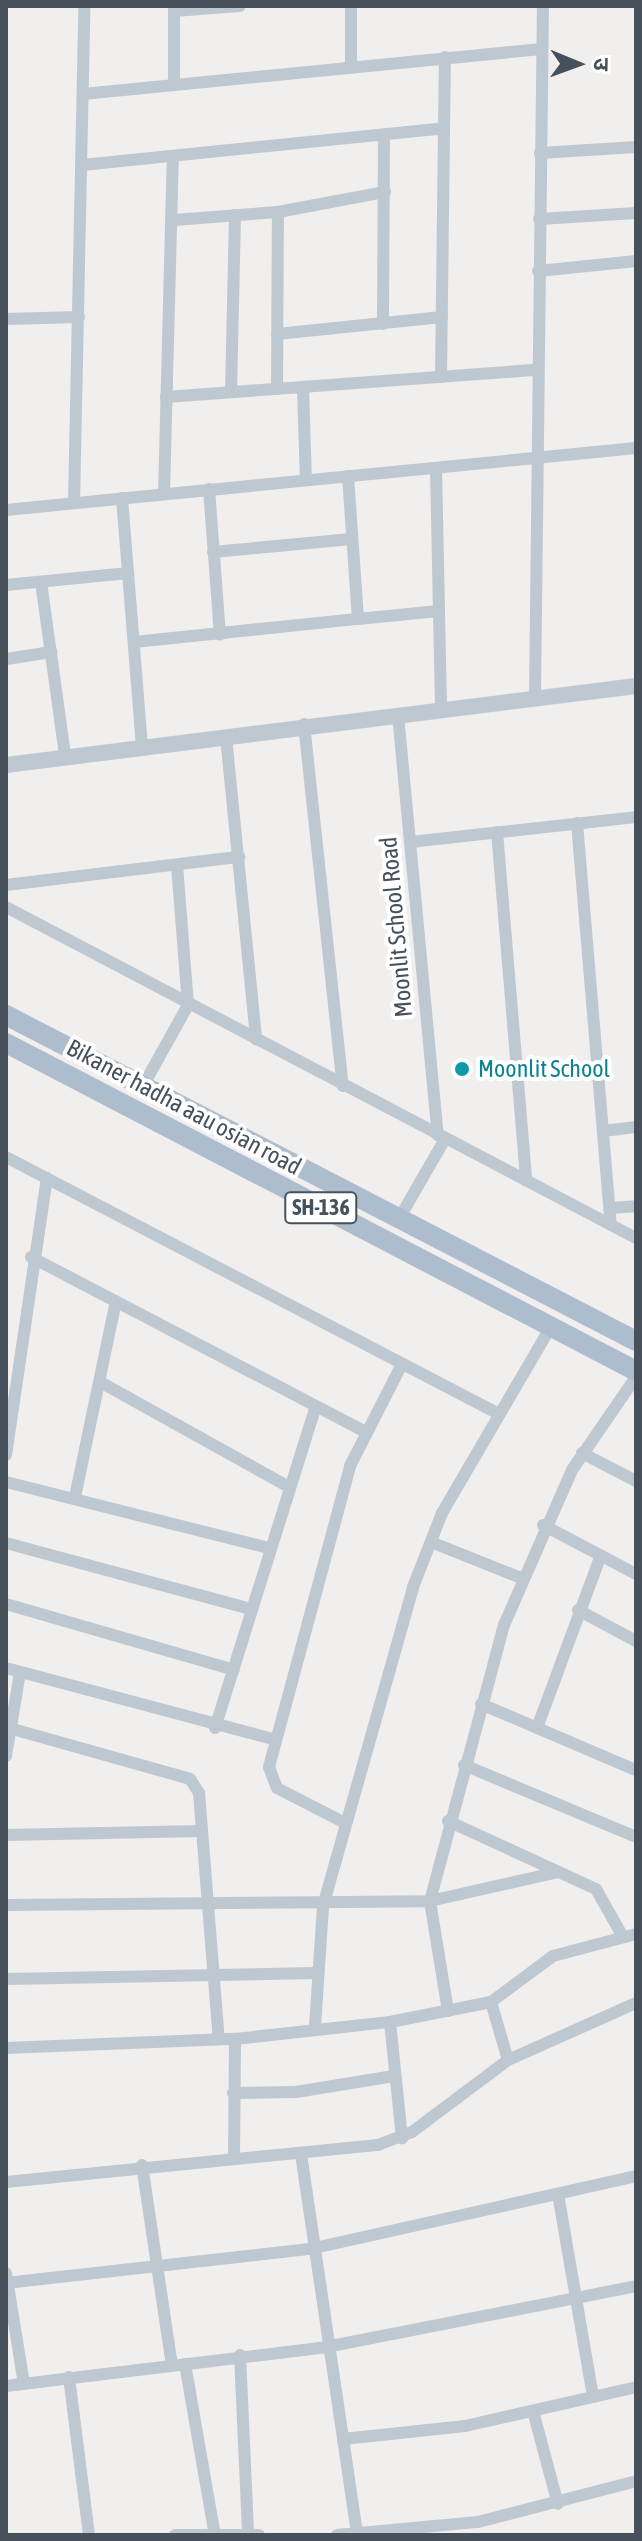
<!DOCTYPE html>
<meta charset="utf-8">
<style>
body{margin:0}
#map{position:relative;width:642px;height:2541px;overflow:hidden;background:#f1eeee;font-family:"Asap Condensed","Noto Sans Devanagari",sans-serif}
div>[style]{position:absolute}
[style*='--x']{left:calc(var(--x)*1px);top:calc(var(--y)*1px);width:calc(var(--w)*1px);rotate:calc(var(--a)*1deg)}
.minor>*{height:12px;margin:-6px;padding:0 6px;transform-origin:6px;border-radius:6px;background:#bec8d0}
.tertiary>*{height:16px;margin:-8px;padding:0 8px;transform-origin:8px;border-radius:8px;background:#bec8d0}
.primary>*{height:20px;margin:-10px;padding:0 10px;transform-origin:10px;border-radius:10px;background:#adbdcd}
.dots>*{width:22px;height:22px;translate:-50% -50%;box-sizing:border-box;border:4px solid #fff;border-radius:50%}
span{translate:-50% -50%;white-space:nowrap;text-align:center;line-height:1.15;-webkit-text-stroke:8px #fff;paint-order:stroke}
.shield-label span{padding:2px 6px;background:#fff;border:2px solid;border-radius:6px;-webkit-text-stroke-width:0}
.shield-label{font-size:22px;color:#46515b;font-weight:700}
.street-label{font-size:24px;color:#46515b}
.culture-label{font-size:24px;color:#0d838f}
.left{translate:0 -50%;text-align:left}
.frame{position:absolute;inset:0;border:8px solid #46515b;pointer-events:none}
.north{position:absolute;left:538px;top:24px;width:80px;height:80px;-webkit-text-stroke:6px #fff;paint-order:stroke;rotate:91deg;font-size:22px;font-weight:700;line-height:32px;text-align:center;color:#46515b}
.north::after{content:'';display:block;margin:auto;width:28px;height:36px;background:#46515b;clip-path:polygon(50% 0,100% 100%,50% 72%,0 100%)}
</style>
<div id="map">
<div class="minor">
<i style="--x:351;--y:6;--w:59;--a:90"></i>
<i style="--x:174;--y:11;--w:66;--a:-4.3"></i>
<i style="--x:174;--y:84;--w:78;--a:-90"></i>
<i style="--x:83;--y:94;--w:461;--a:-5.6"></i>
<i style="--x:540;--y:153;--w:96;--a:-3.6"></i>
<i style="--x:82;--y:165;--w:364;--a:-5.8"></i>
<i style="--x:539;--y:219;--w:97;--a:-3.5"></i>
<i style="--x:174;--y:220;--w:104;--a:-4.4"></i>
<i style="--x:278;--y:212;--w:109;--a:-10.6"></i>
<i style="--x:538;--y:271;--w:99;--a:-5.8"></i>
<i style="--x:6;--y:319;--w:73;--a:-1.6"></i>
<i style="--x:383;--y:324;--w:189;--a:-89.7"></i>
<i style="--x:277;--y:334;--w:166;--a:-5.9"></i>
<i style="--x:441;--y:377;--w:320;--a:-89.3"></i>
<i style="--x:303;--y:387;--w:93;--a:88.2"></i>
<i style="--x:277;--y:389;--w:177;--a:-89.7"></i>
<i style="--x:231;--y:392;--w:177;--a:-88.7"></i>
<i style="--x:166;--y:397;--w:371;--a:-4.2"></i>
<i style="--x:436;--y:468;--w:241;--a:88.8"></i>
<i style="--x:209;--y:489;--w:146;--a:85.7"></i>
<i style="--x:164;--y:494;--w:338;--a:-88.5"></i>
<i style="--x:122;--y:498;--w:251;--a:85.4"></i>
<i style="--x:74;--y:503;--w:497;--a:-88.8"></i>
<i style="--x:6;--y:510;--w:633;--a:-5.62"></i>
<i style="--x:213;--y:552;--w:139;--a:-5.4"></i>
<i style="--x:41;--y:582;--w:176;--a:82.1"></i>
<i style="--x:6;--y:585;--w:123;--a:-5.6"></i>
<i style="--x:358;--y:619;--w:81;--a:-5.6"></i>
<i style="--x:134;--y:642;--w:225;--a:-5.9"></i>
<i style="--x:358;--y:619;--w:143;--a:-94"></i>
<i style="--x:6;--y:659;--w:46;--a:-8.8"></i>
<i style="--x:535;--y:697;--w:691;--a:-89.34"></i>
<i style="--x:398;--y:715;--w:422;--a:84.6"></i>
<i style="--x:304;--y:724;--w:364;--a:83.9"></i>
<i style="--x:226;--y:737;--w:304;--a:84.3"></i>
<i style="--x:577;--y:823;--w:403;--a:85.2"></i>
<i style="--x:497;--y:832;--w:350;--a:85.2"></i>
<i style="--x:410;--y:842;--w:227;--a:-6.3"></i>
<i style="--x:6;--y:885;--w:235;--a:-6.9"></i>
<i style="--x:6;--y:907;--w:712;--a:27.72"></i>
<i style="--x:143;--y:1086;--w:93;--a:-60.9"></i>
<i style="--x:188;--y:1005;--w:140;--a:-94.5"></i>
<i style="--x:603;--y:1131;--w:33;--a:-7"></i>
<i style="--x:6;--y:1157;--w:554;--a:27.54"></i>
<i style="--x:610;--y:1208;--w:26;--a:-4"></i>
<i style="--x:400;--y:1217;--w:90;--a:-60"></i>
<i style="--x:31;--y:1257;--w:379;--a:27.6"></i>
<i style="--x:102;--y:1383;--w:212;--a:29.1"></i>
<i style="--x:582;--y:1453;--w:61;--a:27.4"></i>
<i style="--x:6;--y:1455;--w:280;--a:-81.6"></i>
<i style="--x:6;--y:1482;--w:270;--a:14.1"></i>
<i style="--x:75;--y:1497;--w:196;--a:-78.2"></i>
<i style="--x:543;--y:1525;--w:105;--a:27.8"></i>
<i style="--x:431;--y:1542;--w:97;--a:21.8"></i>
<i style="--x:6;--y:1543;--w:253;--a:15.1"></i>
<i style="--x:6;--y:1604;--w:237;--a:16.1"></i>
<i style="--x:578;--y:1610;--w:66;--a:28.1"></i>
<i style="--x:6;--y:1668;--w:276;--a:14.9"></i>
<i style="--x:481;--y:1704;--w:168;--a:23.1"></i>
<i style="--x:9;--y:1728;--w:188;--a:15.7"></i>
<i style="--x:190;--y:1779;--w:17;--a:57"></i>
<i style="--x:199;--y:1793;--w:247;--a:85.4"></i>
<i style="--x:215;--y:1728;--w:335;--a:-72.6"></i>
<i style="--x:537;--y:1728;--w:184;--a:-69.7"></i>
<i style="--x:6;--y:1756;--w:85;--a:-80.5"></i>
<i style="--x:464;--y:1765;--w:186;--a:22.7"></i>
<i style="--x:448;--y:1821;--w:163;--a:24.7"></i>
<i style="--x:596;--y:1889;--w:55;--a:60.6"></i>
<i style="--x:345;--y:1823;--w:76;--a:-152.8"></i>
<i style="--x:277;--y:1788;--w:22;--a:-111"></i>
<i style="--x:269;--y:1767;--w:312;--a:-74.9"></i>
<i style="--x:350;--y:1466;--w:114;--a:-63"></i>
<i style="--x:6;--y:1835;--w:195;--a:-1.2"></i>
<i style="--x:6;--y:1905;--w:424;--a:-0.5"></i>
<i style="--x:430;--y:1901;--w:132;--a:-12.7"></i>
<i style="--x:6;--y:1979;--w:308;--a:-1.1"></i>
<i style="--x:491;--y:2002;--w:60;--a:73.7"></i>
<i style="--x:448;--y:2011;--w:111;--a:-99.3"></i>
<i style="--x:430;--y:1901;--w:286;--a:-75"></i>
<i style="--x:504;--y:1625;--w:169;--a:-66.3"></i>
<i style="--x:572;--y:1470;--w:113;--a:-55.5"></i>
<i style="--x:390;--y:2022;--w:117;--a:84.1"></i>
<i style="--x:315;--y:2027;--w:121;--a:-86.2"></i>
<i style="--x:323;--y:1906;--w:331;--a:-74.2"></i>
<i style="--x:413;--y:1587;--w:79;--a:-68.6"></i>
<i style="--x:442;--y:1513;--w:214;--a:-59.7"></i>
<i style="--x:6;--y:2048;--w:229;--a:-2.3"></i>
<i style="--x:235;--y:2039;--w:156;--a:-6.3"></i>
<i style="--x:390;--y:2022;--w:103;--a:-11.2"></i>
<i style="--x:491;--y:2002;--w:77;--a:-36.6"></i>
<i style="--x:553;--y:1956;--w:86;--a:-14.8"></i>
<i style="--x:233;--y:2093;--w:63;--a:-0.9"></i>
<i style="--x:296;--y:2092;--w:99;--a:-9.3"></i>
<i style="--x:301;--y:2154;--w:383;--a:81.6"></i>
<i style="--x:234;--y:2159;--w:120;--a:-89.5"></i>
<i style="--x:142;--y:2165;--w:203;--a:81.5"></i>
<i style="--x:6;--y:2182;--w:374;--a:-5.7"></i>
<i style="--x:378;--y:2145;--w:36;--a:-21"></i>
<i style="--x:412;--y:2132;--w:120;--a:-36.9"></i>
<i style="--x:508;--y:2060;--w:140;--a:-24"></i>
<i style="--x:558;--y:2194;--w:206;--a:80.2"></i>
<i style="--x:6;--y:2273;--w:112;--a:80.8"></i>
<i style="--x:6;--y:2283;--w:306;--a:-6.4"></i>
<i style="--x:310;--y:2249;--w:334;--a:-12.6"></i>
<i style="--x:240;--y:2355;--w:177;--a:87.4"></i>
<i style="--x:185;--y:2364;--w:169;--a:80.1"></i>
<i style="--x:69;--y:2377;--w:159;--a:82.8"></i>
<i style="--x:6;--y:2386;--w:322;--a:-6.9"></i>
<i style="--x:326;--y:2347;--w:316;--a:-11.1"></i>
<i style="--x:533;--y:2411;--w:96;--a:75"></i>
<i style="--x:343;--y:2439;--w:123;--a:-6.1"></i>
<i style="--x:465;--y:2426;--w:175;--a:-12.8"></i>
<i style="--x:175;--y:2535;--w:84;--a:0"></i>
<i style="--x:337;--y:2535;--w:142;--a:-5.3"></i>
<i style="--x:478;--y:2522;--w:163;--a:-14.5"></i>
</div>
<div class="tertiary">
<i style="--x:6;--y:765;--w:635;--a:-7.15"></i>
</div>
<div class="primary">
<i style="--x:6;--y:1015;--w:709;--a:27.36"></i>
<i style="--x:6;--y:1043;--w:710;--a:27.5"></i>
</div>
<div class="dots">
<i style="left:462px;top:1069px;background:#0f9aa8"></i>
</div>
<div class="shield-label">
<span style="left:321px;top:1208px">SH-136</span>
</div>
<div class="street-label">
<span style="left:396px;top:927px;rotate:-95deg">Moonlit School Road</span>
<span style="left:184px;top:1107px;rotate:28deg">Bikaner hadha aau osian road</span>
</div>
<div class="culture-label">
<span class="left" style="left:478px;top:1069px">Moonlit School</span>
</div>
<div class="frame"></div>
<div class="north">उ</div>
</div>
